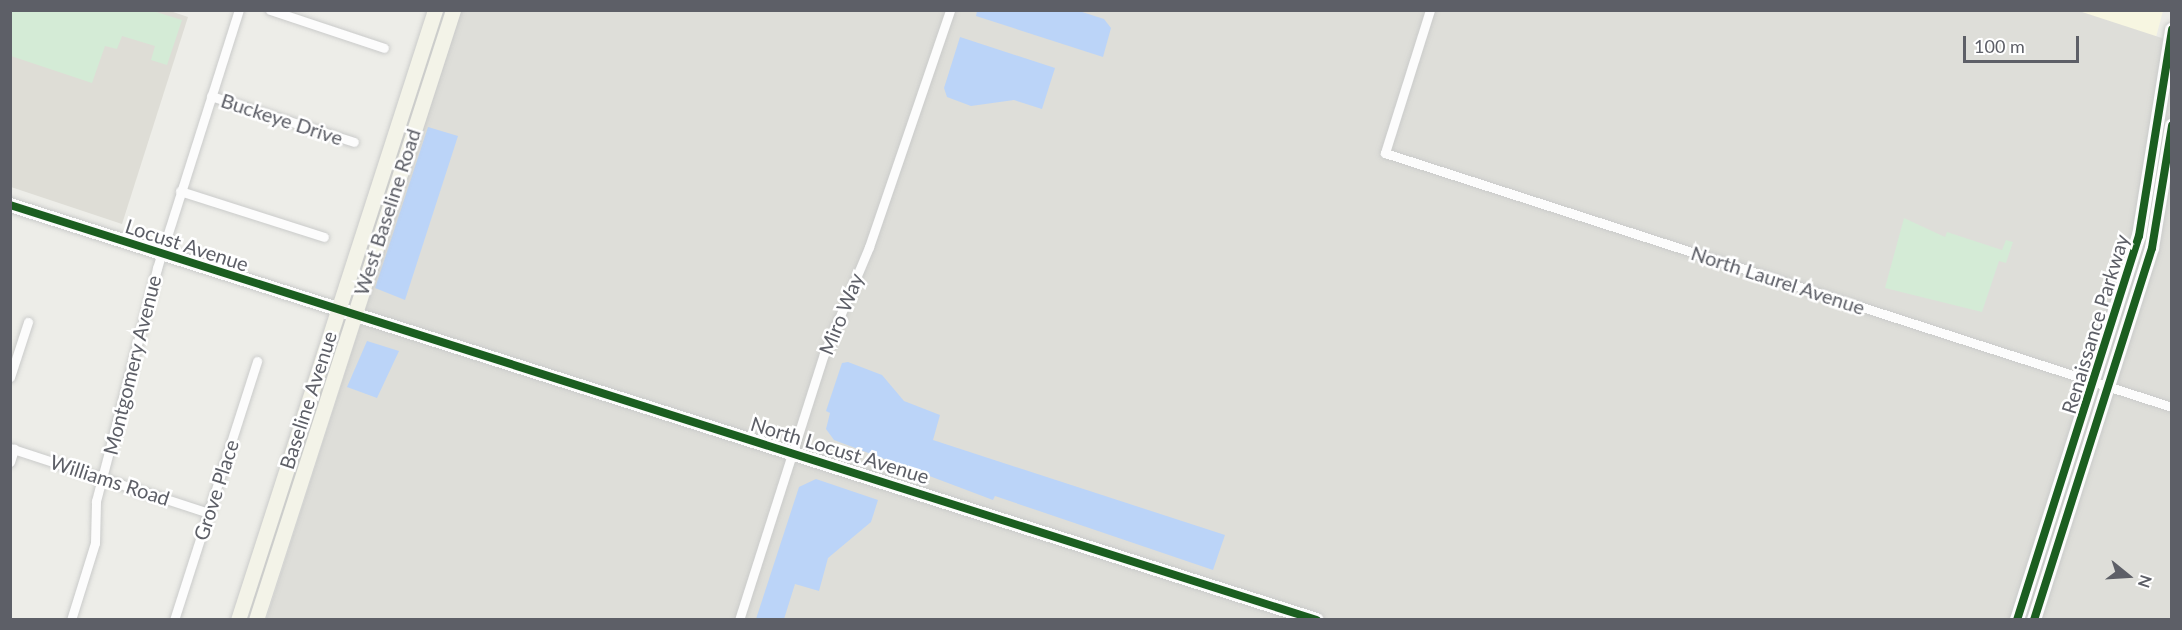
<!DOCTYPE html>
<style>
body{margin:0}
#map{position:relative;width:2182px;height:630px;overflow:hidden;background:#edede8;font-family:Lato,sans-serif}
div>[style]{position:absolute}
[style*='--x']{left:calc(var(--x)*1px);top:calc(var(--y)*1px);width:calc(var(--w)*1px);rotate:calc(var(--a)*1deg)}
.commercial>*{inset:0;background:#f7f6e1}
.industrial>*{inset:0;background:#deded9}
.education>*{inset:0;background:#deddd6}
.green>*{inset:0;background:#d4ebd6}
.water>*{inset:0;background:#bbd4f8}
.roads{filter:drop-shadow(0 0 2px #cacbca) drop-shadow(0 0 2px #cacbca)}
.street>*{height:9px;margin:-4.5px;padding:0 4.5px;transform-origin:4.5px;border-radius:4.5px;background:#fcfcfc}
.secondary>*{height:14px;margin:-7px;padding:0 7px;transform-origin:7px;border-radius:7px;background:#fcfcfc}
.primary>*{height:15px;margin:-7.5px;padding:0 7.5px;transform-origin:7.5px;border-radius:7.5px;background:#f3f3e8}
.cycleway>*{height:8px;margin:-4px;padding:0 4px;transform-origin:4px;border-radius:4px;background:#1b5e20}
span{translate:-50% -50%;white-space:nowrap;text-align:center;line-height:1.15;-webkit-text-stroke:5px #fff;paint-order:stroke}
.street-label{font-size:20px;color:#5d5f67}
.frame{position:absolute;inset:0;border:12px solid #5d5f67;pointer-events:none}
.north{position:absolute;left:2098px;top:546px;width:60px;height:60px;-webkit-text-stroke:4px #fff;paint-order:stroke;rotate:108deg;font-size:16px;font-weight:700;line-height:24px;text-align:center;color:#5d5f67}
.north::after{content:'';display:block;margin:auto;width:21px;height:27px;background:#5d5f67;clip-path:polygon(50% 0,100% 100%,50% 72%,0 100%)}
.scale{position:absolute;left:1963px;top:36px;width:116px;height:27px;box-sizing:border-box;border:3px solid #5d5f67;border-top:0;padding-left:8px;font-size:18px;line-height:21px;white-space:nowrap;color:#5d5f67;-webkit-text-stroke:4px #fff;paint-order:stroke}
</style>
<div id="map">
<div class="commercial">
<i style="clip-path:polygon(2076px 11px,2163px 11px,2156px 37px)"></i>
</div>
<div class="industrial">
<i style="clip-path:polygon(2076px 10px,2171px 41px,2171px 619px,266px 620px,461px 11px)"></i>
</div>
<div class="education">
<i style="clip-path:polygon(167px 10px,188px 17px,122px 224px,11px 187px,11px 11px)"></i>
</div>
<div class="green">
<i style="clip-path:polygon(11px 10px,153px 11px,182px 20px,167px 65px,151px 60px,155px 46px,122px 36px,117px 49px,105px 46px,92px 83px,11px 56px)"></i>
<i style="clip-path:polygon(1904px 218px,1945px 237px,1947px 232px,2002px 250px,2006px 240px,2013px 242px,2006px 263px,1999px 261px,1982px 312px,1885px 288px)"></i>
</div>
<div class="water">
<i style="clip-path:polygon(977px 11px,1079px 11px,1104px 19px,1111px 28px,1103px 57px,976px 16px)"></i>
<i style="clip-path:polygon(960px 37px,1055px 68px,1042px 109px,1014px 100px,971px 106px,947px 97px,944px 88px)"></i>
<i style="clip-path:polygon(428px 127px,458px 136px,405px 300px,375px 288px)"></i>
<i style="clip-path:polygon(367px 341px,399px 351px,377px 398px,347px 387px)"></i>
<i style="clip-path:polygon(848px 362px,882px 375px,904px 401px,940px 415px,933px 440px,1225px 535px,1213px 570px,995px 496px,993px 500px,834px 440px,826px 429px,830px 413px,826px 411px,842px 363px)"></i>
<i style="clip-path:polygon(816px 479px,878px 500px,871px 522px,828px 558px,819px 591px,795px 584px,784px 619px,756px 619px,799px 487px)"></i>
</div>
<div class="roads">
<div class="street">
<i style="--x:270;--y:10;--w:120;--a:18.4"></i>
<i style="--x:1430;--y:10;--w:150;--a:107.5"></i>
<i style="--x:1385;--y:153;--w:827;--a:17.89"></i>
<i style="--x:211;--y:96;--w:150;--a:17.8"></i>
<i style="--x:180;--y:191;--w:151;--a:17.7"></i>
<i style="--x:10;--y:377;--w:58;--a:-71.9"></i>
<i style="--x:10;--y:448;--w:209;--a:18.1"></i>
<i style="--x:10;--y:462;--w:14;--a:-73"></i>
<i style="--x:71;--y:620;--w:81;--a:-72.7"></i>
<i style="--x:95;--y:543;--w:42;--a:-88.6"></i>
<i style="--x:96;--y:501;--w:241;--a:-75.3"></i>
<i style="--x:157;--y:268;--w:271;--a:-72.4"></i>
<i style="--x:174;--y:620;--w:272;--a:-72.2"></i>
<i style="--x:739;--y:620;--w:279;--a:-72.3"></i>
<i style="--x:824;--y:354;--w:116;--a:-67.2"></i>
<i style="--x:869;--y:247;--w:250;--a:-71.1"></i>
</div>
<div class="secondary">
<i style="--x:10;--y:205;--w:1371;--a:17.62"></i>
<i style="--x:2017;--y:620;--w:403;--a:-72.4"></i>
<i style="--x:2139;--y:236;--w:209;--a:-80.9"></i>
<i style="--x:2034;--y:620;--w:390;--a:-72.4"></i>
<i style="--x:2152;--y:248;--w:124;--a:-80.7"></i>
</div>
<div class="primary">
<i style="--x:238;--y:620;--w:641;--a:-72.1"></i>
<i style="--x:256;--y:620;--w:641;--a:-72.1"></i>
</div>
</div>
<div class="cycleway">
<i style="--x:10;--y:205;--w:1371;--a:17.62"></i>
<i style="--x:2017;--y:620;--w:403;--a:-72.4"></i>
<i style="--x:2139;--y:236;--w:209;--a:-80.9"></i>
<i style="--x:2034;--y:620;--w:390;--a:-72.4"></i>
<i style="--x:2152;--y:248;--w:124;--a:-80.7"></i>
</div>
<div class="street-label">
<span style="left:282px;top:119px;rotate:18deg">Buckeye Drive</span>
<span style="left:387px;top:212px;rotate:-72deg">West Baseline Road</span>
<span style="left:187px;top:245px;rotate:18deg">Locust Avenue</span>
<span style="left:1778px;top:280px;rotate:18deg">North Laurel Avenue</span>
<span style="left:841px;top:314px;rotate:-68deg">Miro Way</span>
<span style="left:2095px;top:324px;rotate:-73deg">Renaissance Parkway</span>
<span style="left:132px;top:365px;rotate:-76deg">Montgomery Avenue</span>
<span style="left:308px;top:400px;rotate:-72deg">Baseline Avenue</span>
<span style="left:840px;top:450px;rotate:17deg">North Locust Avenue</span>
<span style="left:110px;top:480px;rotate:18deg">Williams Road</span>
<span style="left:216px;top:490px;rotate:-72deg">Grove Place</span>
</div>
<div class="frame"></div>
<div class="north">N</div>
<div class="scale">100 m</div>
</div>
